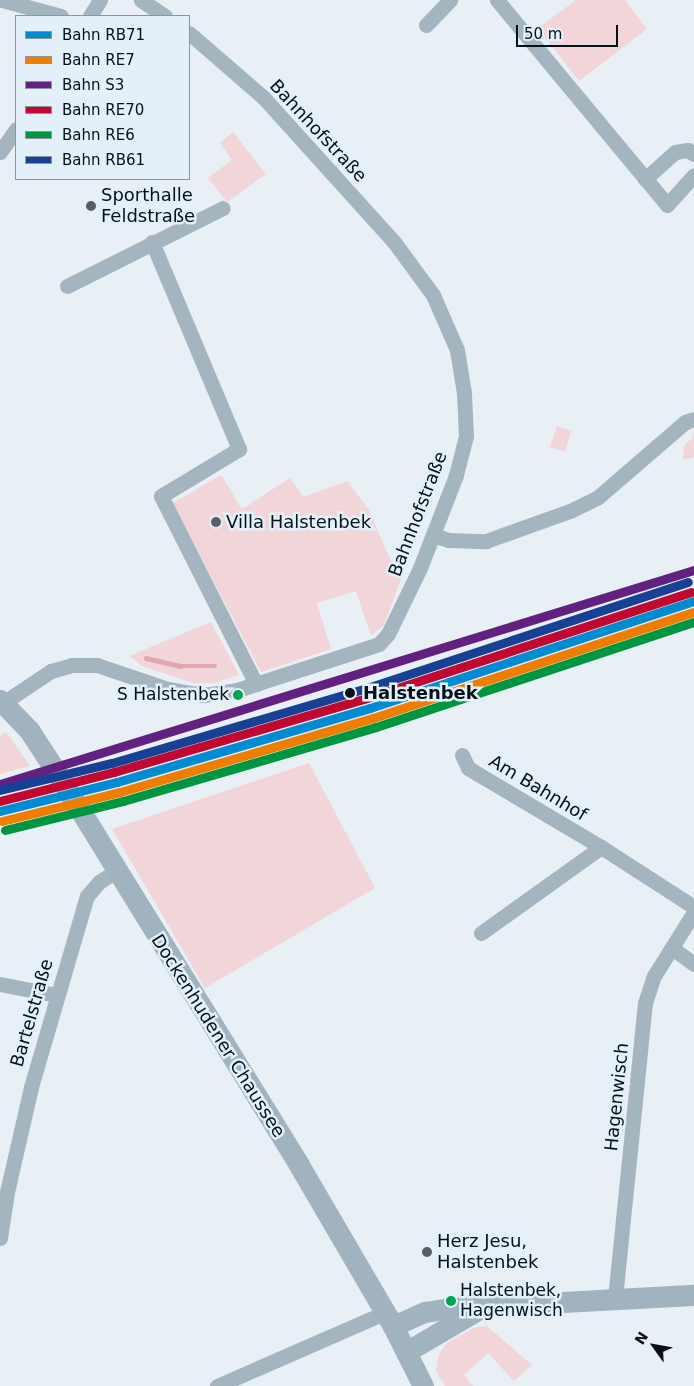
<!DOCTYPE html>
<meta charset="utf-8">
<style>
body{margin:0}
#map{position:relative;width:694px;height:1386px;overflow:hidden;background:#e8eff5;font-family:"DejaVu Sans",sans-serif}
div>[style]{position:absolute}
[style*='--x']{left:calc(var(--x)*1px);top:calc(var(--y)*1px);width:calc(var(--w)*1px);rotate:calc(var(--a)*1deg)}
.green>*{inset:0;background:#f1d5d9}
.stream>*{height:4.5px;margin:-2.25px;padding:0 2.25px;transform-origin:2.25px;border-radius:2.25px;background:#e0a8ad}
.street>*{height:15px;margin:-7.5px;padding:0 7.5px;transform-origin:7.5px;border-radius:7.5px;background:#a5b5c0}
.secondary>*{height:21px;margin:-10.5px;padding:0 10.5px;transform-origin:10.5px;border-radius:10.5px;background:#a1b3bf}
.rail-1>*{height:9px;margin:-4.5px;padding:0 4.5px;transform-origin:4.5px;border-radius:4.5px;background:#008bd2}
.rail-2>*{height:9px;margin:-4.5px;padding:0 4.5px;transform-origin:4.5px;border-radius:4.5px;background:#ef7d00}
.rail-3>*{height:9px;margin:-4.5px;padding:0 4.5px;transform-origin:4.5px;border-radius:4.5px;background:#622181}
.rail-4>*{height:9px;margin:-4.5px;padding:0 4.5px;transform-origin:4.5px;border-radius:4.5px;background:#c10831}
.rail-5>*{height:9px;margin:-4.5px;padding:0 4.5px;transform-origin:4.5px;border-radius:4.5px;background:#009641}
.rail-6>*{height:9px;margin:-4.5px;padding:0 4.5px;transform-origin:4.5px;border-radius:4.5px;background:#164194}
.dots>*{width:14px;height:14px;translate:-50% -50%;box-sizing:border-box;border:2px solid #e3f0fa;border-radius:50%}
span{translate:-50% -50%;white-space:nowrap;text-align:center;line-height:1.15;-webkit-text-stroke:5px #e3f0fa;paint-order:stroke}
.bus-label{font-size:17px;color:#051119}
.right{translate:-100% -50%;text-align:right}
.left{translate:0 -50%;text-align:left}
.street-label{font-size:18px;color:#051119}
.poi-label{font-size:18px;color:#051119}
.stop-label{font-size:18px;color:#051119;font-weight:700}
.legend{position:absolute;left:15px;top:15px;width:175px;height:165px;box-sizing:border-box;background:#e3f0fa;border:1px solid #8a97a0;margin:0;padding:6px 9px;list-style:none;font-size:15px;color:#051119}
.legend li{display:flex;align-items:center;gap:10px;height:25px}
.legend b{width:25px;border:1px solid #8a97a0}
.north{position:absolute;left:629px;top:1321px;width:50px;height:50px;-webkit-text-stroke:4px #e3f0fa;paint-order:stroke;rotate:302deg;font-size:14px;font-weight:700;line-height:20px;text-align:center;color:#051119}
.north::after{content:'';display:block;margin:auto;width:18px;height:22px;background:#051119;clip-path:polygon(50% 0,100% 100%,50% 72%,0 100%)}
.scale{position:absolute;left:516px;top:25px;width:102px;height:22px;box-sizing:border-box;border:2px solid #051119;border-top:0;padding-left:6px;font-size:15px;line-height:18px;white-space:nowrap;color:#051119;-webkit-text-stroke:4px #e3f0fa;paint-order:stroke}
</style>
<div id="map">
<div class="green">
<i style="clip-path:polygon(576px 0,625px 0,647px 29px,579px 81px,538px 28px)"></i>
<i style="clip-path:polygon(233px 132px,266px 174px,227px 202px,208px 178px,232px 160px,220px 143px)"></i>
<i style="clip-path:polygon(694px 425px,694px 457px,683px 460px,684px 445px,693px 438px)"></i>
<i style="clip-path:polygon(557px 426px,571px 431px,565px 452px,550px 447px)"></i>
<i style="clip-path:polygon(221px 475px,242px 509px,290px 478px,304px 497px,347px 481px,369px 510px,390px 559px,405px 568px,384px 625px,371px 636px,356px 591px,317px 603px,331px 649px,261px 672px,173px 503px)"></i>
<i style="clip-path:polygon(211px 622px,239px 675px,214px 683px,193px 683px,142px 666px,129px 656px)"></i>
<i style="clip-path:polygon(6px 732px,30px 766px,0 774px,0 737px)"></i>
<i style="clip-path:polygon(309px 763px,375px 888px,205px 988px,112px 829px)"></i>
<i style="clip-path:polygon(487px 1326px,532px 1365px,514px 1381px,488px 1353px,464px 1375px,473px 1386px,445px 1386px,436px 1371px,439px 1354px,448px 1342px,476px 1327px)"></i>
</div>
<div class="stream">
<i style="--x:146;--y:658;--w:35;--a:13"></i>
<i style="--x:180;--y:666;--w:35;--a:0"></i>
</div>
<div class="street">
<i style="--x:2;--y:0;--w:61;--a:15.2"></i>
<i style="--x:141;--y:0;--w:29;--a:34"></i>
<i style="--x:497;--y:0;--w:266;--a:50.3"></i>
<i style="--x:667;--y:205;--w:40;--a:-48"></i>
<i style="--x:90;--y:16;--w:19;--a:-58"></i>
<i style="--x:426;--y:25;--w:35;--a:-46"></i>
<i style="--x:0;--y:152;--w:28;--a:-55"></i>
<i style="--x:645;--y:179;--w:40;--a:-42"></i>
<i style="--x:675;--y:152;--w:13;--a:-9"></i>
<i style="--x:688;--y:150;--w:7;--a:34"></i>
<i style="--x:152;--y:242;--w:225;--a:67.2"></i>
<i style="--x:239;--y:449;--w:91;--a:148.9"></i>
<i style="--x:161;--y:496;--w:211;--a:63.2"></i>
<i style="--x:67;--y:286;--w:174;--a:-26.6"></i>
<i style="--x:433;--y:535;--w:16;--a:18"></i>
<i style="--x:448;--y:540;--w:38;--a:2"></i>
<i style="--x:486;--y:541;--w:89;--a:-19.7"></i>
<i style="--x:570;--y:511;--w:30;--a:-26"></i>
<i style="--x:597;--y:498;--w:116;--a:-40.8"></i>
<i style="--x:685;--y:422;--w:9;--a:-18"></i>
<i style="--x:3;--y:703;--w:58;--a:-33.7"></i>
<i style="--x:51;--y:671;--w:22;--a:-16"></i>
<i style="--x:72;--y:665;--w:25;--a:0"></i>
<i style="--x:97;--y:665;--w:75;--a:18.7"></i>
<i style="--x:168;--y:689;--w:36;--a:10"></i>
<i style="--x:203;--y:695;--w:34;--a:-8"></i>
<i style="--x:237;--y:690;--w:149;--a:-17.9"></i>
<i style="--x:379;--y:644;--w:13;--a:-48"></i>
<i style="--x:388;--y:634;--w:73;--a:-64.1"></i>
<i style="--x:420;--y:568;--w:100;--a:-68.8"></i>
<i style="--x:456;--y:475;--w:40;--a:-75.6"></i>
<i style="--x:466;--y:436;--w:43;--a:-92.7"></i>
<i style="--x:464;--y:393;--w:44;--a:-99.2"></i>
<i style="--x:457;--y:350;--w:60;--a:-113.6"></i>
<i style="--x:433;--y:295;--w:66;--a:-126.3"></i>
<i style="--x:394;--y:242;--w:194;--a:-132.1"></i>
<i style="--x:264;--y:98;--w:99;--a:-139.1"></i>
<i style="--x:462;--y:755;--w:14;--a:65"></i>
<i style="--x:468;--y:768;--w:155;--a:30.7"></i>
<i style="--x:601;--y:847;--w:111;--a:32.8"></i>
<i style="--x:481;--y:933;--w:148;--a:-35.6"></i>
<i style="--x:672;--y:948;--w:27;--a:36"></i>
<i style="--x:0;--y:984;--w:57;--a:11.1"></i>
<i style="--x:0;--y:1238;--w:47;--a:-81.3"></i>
<i style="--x:7;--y:1192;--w:108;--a:-77.1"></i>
<i style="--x:31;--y:1087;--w:199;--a:-73.7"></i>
<i style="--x:87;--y:896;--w:18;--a:-49"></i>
<i style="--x:99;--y:882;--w:20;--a:-33"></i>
<i style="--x:615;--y:1298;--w:297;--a:-84.2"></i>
<i style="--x:645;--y:1003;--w:28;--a:-72"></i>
<i style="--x:654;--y:976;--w:75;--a:-58"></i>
<i style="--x:217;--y:1386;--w:182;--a:-23.6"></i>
</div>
<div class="secondary">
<i style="--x:0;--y:700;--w:42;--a:46"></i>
<i style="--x:29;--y:730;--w:55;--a:56.9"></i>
<i style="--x:59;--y:776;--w:457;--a:58.3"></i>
<i style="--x:299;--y:1165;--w:186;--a:59.7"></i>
<i style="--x:393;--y:1326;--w:67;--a:63.4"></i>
<i style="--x:393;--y:1326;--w:35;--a:-24"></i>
<i style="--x:425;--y:1312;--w:26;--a:-9"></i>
<i style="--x:451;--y:1308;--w:243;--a:-3.1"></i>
<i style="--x:406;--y:1352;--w:85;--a:-30.5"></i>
</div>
<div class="rail-1">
<i style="--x:0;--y:811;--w:121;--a:-13.9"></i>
<i style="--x:117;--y:782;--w:264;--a:-16.3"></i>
<i style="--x:370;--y:708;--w:341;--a:-18.3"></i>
</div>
<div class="rail-2">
<i style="--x:2;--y:821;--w:122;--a:-13.8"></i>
<i style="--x:120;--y:792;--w:264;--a:-16.3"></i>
<i style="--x:373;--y:718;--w:338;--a:-18.3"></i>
</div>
<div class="rail-3">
<i style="--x:0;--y:784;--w:726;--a:-17.14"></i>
</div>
<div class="rail-4">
<i style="--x:0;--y:801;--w:118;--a:-14.3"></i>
<i style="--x:114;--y:772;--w:264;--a:-16.3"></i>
<i style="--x:367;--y:698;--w:341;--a:-18.1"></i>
</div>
<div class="rail-5">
<i style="--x:5;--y:830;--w:122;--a:-13.8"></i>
<i style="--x:123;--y:801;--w:264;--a:-16.3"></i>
<i style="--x:376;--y:727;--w:335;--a:-18.3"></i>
</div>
<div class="rail-6">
<i style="--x:0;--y:790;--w:115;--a:-13.6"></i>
<i style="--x:112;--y:763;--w:263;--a:-16.4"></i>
<i style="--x:364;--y:689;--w:341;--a:-18.3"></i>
</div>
<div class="dots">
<i style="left:91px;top:206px;background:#545f66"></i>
<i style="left:216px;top:522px;background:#545f66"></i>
<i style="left:350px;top:693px;background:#051119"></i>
<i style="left:238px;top:695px;background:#00a651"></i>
<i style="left:427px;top:1252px;background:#545f66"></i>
<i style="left:451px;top:1301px;background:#00a651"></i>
</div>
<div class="bus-label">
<span class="right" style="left:229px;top:695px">S Halstenbek</span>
<span class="left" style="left:460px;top:1301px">Halstenbek,<br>Hagenwisch</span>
</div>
<div class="street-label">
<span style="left:318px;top:131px;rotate:47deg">Bahnhofstraße</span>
<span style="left:418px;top:514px;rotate:-69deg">Bahnhofstraße</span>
<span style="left:538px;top:788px;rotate:31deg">Am Bahnhof</span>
<span style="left:32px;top:1013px;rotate:-74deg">Bartelstraße</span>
<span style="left:218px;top:1036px;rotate:58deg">Dockenhudener Chaussee</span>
<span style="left:617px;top:1097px;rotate:-84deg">Hagenwisch</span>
</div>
<div class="poi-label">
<span class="left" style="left:101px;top:206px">Sporthalle<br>Feldstraße</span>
<span class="left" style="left:226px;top:522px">Villa Halstenbek</span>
<span class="left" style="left:437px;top:1252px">Herz Jesu,<br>Halstenbek</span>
</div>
<div class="stop-label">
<span class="left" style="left:363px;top:693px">Halstenbek</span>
</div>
<ul class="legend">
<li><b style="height:6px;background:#008bd2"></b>Bahn RB71</li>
<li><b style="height:6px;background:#ef7d00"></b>Bahn RE7</li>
<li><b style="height:6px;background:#622181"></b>Bahn S3</li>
<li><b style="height:6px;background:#c10831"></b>Bahn RE70</li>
<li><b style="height:6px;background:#009641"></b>Bahn RE6</li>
<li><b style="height:6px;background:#164194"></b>Bahn RB61</li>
</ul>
<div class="north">N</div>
<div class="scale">50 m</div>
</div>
